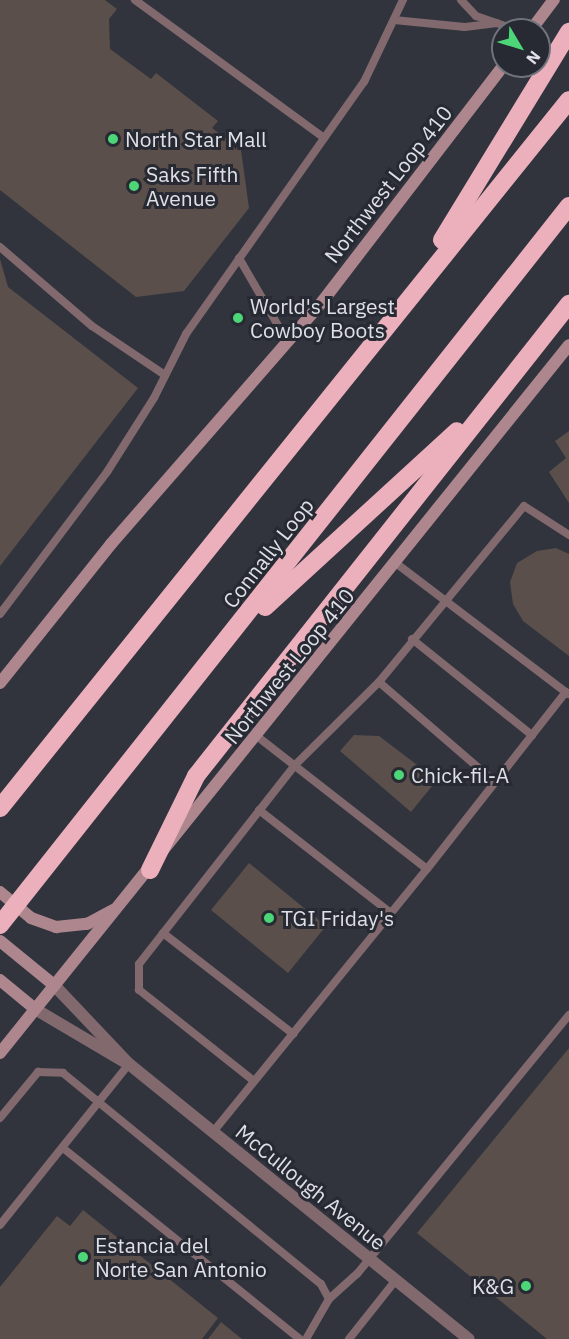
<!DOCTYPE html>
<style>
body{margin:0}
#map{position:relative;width:569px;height:1339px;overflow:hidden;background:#31343d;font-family:"IBM Plex Sans",sans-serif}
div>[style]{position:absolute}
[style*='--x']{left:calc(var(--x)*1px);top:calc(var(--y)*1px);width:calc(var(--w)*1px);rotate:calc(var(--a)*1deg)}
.building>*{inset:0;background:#5a4f4b}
.service>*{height:8px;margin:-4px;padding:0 4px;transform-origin:4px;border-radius:4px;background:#81696e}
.minor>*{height:12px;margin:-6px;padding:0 6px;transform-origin:6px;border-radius:6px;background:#81696e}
.secondary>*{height:12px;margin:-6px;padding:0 6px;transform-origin:6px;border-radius:6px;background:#ad868e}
.motorway>*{height:18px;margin:-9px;padding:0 9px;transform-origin:9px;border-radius:9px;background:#ecb0bd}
.dots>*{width:16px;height:16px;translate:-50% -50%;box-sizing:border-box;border:3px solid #272a33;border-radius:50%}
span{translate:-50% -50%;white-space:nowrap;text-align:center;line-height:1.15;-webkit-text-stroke:6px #272a33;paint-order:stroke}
.poi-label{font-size:21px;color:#dee0e6}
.left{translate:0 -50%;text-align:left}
.right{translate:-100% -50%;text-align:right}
.street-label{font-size:21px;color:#dee0e6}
.north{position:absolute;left:491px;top:18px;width:60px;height:60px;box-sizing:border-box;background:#272a33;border:2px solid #70737b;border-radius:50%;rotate:128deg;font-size:16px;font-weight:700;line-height:24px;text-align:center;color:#dee0e6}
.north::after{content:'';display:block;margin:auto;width:21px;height:27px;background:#4cd677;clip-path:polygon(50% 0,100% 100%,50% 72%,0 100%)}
</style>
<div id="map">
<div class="building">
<i style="clip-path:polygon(0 0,105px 0,117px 9px,109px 19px,110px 49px,151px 79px,156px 73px,218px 121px,212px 128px,241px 150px,249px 208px,184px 291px,136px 297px,0 190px)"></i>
<i style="clip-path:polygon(0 259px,8px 287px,138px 388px,0 566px)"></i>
<i style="clip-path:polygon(569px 431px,569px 503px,549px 472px,566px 458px,555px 441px)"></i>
<i style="clip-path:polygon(556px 548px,569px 554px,569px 656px,523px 621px,513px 604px,510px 582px,517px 563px,537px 551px)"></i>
<i style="clip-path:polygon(354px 735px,379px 736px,437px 780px,411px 812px,340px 751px)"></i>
<i style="clip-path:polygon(249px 863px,326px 926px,288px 973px,211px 910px)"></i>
<i style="clip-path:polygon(569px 1048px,569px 1339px,547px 1339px,417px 1233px)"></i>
<i style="clip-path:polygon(83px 1210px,218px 1318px,202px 1339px,0 1339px,0 1287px,57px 1216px,70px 1226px)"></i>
<i style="clip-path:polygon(221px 1322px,242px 1339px,208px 1339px)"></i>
</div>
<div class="service">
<i style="--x:135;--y:0;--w:234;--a:36.1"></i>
<i style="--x:461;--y:0;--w:22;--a:47"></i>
<i style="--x:476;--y:16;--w:43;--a:18.9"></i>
<i style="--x:394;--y:20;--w:71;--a:5.6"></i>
<i style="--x:465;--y:27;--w:32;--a:-7"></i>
<i style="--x:0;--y:247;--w:121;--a:40.7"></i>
<i style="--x:92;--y:326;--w:88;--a:33.9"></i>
<i style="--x:239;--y:258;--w:98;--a:60"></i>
<i style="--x:397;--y:564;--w:215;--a:37.2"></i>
<i style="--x:0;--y:614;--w:178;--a:-53"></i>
<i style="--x:107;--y:472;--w:88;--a:-57.6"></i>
<i style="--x:154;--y:398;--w:72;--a:-63.4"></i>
<i style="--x:186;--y:334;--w:309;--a:-54.8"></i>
<i style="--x:364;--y:82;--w:91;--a:-64.6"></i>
<i style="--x:412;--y:639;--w:154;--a:38.7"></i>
<i style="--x:379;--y:682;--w:153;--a:40.8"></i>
<i style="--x:258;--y:737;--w:214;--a:38"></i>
<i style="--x:427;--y:869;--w:225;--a:-51.9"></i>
<i style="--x:259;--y:810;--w:167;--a:38"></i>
<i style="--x:163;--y:933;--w:165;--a:37.8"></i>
<i style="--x:254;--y:1081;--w:147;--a:-141.6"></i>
<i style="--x:139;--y:990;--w:26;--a:-90"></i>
<i style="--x:139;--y:964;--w:251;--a:-51.9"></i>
<i style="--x:294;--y:766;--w:120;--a:-44.7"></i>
<i style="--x:379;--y:682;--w:228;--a:-50.5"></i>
<i style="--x:524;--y:506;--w:54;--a:32.8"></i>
<i style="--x:0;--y:1118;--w:60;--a:-50.4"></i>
<i style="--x:38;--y:1072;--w:25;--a:2"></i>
<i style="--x:63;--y:1073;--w:333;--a:39.3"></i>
<i style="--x:321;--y:1284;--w:17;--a:62"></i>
<i style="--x:329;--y:1299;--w:46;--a:119.9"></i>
<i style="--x:213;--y:1132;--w:339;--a:-50.9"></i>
<i style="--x:63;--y:1148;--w:304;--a:38.9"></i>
<i style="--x:0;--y:1225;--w:206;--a:-51.3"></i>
<i style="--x:329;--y:1299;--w:38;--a:-42"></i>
<i style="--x:357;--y:1274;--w:335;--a:-50.7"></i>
<i style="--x:349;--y:1339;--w:75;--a:-51.5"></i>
</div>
<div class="minor">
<i style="--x:54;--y:985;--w:109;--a:46.5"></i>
<i style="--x:129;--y:1064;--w:437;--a:39"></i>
<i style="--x:35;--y:1009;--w:102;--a:30.6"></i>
</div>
<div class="secondary">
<i style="--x:531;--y:30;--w:38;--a:-53"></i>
<i style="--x:0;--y:683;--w:178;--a:-51.4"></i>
<i style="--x:111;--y:544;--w:321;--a:-48.9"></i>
<i style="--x:322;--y:302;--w:297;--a:-52.5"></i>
<i style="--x:0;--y:892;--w:40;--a:40"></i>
<i style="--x:31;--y:918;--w:27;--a:20"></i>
<i style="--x:56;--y:927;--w:31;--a:-6"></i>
<i style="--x:87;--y:924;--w:30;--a:-28"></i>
<i style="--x:0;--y:941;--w:70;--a:39.2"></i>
<i style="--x:0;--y:980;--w:45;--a:39.6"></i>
<i style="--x:0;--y:1053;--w:908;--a:-51.21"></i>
</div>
<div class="motorway">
<i style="--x:442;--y:240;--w:244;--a:-58.6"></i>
<i style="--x:265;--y:607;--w:260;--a:-42.5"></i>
<i style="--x:0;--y:808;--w:908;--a:-51.21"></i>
<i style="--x:150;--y:870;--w:105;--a:-63.9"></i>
<i style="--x:196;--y:776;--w:602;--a:-51.68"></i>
<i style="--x:0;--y:925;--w:917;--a:-51.64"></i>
</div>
<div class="dots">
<i style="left:113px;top:139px;background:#4cd677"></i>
<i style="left:134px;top:186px;background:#4cd677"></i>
<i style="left:238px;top:318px;background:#4cd677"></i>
<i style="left:399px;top:775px;background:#4cd677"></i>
<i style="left:269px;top:918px;background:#4cd677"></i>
<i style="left:83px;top:1257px;background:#4cd677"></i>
<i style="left:526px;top:1286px;background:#4cd677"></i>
</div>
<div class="poi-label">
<span class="left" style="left:125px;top:139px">North Star Mall</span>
<span class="left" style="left:146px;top:186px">Saks Fifth<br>Avenue</span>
<span class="left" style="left:250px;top:318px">World's Largest<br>Cowboy Boots</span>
<span class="left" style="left:411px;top:775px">Chick-fil-A</span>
<span class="left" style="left:281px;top:918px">TGI Friday's</span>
<span class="left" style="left:95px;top:1257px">Estancia del<br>Norte San Antonio</span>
<span class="right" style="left:514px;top:1286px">K&amp;G</span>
</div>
<div class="street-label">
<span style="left:388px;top:184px;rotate:-52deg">Northwest Loop 410</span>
<span style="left:268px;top:553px;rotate:-52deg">Connally Loop</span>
<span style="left:289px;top:666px;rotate:-51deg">Northwest Loop 410</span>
<span style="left:311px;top:1187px;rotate:39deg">McCullough Avenue</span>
</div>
<div class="north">N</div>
</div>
